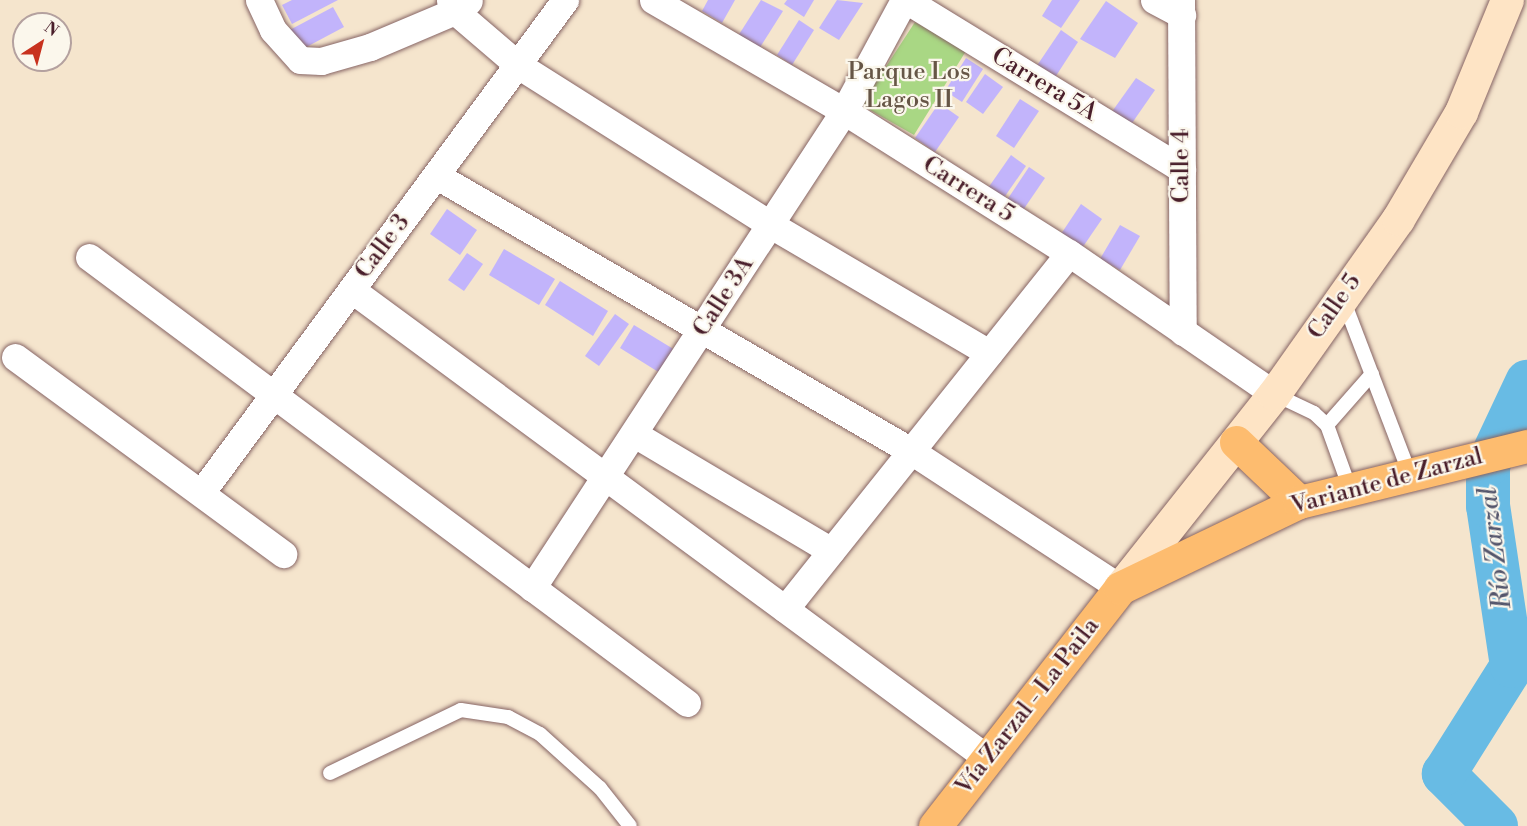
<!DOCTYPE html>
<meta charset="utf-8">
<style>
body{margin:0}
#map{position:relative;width:1527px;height:826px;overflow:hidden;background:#f5e5cd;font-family:"Libre Bodoni",serif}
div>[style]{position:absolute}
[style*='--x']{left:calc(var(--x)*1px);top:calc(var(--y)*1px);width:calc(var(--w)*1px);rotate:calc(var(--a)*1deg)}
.green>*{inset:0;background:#a9d784}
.river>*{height:44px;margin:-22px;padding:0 22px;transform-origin:22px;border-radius:22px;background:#68bbe4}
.building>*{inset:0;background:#c2b4fb}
.roads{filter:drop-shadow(0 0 2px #866464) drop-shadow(0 0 2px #866464)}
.lane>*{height:14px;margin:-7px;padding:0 7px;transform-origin:7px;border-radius:7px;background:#fff}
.street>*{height:27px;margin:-13.5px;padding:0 13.5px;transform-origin:13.5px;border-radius:13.5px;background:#fff}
.secondary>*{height:33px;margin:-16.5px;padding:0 16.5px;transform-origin:16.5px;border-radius:16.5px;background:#fee4c5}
.primary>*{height:33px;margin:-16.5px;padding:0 16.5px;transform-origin:16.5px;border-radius:16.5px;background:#fdbc6f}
span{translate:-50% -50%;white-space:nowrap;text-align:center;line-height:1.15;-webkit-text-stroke:4.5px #fbf7ec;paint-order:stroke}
.park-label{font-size:24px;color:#665646}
.street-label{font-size:24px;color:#4a1f2b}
.water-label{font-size:26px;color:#54566c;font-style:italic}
.north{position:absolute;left:12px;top:12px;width:60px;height:60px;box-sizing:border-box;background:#fbf7ec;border:2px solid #b4a19f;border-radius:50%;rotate:36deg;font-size:16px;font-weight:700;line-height:24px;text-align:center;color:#4a1f2b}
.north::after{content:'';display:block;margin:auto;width:21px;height:27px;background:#c8321e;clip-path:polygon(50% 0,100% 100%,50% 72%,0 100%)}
</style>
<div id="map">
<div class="green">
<i style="clip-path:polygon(915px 22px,966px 51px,914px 135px,861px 105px)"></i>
</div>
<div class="river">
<i style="--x:1496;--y:826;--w:74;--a:-135"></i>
<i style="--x:1444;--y:774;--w:128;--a:-57.8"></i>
<i style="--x:1512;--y:666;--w:162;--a:-98.5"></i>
<i style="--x:1488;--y:506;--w:41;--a:-90"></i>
<i style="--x:1488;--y:465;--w:92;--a:-64.8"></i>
</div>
<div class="building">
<i style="clip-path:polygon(292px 0,338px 0,292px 24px,282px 5px)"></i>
<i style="clip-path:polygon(708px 0,735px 0,722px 23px,702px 11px)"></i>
<i style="clip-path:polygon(761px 0,783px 11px,759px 49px,738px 36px)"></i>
<i style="clip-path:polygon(787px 0,814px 0,804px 17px,784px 4px)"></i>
<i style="clip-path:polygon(837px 0,863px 3px,839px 40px,819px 28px)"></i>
<i style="clip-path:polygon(1052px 0,1080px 0,1061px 28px,1042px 16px)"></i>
<i style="clip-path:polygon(1106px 1px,1138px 23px,1115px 58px,1080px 39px)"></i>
<i style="clip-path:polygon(333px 7px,344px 27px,297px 52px,286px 32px)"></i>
<i style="clip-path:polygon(799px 20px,814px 30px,792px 65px,777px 55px)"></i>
<i style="clip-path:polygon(1061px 30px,1078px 42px,1054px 79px,1036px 67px)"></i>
<i style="clip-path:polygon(966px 58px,983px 69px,962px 102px,945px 91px)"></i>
<i style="clip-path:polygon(985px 74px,1003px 87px,983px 114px,966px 102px)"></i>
<i style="clip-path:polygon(1136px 78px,1155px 90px,1130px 126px,1111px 113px)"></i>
<i style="clip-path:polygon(1020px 99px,1039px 111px,1014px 148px,996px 136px)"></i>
<i style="clip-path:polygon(939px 103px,959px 117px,935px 152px,915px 138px)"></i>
<i style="clip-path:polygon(1011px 155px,1026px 166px,1001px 202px,986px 191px)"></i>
<i style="clip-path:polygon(1029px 167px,1045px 178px,1019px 216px,1003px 206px)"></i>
<i style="clip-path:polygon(1081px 204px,1102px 219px,1078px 254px,1057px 240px)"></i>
<i style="clip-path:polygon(447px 209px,477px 230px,460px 255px,430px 234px)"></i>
<i style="clip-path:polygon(1120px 225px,1140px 236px,1120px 270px,1100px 259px)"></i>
<i style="clip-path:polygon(504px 249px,555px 279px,539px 305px,489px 275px)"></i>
<i style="clip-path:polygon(467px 253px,483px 264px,464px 291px,448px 280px)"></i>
<i style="clip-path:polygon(560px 281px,608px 311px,593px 336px,545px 305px)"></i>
<i style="clip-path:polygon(615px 314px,629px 324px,599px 366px,585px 356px)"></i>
<i style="clip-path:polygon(634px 325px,675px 350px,660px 373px,620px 348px)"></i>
</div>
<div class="roads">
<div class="lane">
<i style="--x:1343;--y:299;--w:187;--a:69.1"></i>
<i style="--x:1274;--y:394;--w:44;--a:25.4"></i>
<i style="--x:1314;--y:413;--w:18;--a:43"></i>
<i style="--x:1327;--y:425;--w:68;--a:70.2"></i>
<i style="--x:1327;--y:425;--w:68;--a:-48.6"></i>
<i style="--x:330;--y:773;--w:145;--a:-25.7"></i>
<i style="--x:461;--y:710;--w:48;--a:8.5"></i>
<i style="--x:508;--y:717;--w:36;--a:28"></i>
<i style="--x:540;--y:734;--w:81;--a:42"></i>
<i style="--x:600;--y:788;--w:48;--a:51.7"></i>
</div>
<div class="street">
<i style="--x:259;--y:0;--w:33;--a:65"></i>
<i style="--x:273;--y:30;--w:40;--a:48"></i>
<i style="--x:300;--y:60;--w:21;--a:3"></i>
<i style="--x:321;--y:61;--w:51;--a:-15.9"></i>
<i style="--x:370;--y:47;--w:92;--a:-23"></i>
<i style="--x:455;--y:11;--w:17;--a:-36"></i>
<i style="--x:450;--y:0;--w:12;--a:66"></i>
<i style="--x:455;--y:11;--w:83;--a:40.6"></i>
<i style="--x:518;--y:65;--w:299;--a:32.3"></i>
<i style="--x:771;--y:225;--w:253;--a:30.4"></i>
<i style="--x:653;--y:0;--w:221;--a:30.2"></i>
<i style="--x:844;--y:111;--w:266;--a:32.3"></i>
<i style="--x:1069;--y:253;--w:249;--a:34.5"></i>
<i style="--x:906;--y:0;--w:324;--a:31.5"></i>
<i style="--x:1154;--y:0;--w:32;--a:28"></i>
<i style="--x:1181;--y:0;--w:332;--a:89.7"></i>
<i style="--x:437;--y:176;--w:548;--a:30.12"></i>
<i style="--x:911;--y:451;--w:250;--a:33.2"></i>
<i style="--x:89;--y:257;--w:746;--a:36.72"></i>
<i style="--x:352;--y:290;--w:789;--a:36.39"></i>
<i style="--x:15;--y:357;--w:333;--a:36.3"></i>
<i style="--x:636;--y:435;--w:227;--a:30.7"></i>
<i style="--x:201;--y:493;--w:613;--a:-53.56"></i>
<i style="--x:532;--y:588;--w:570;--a:-56.81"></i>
<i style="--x:844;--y:111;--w:126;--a:-61.6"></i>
<i style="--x:785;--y:609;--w:455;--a:-51.4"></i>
</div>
<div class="secondary">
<i style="--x:1120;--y:588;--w:248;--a:-51.6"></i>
<i style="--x:1274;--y:394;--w:214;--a:-54.7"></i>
<i style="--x:1398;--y:219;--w:124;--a:-59.5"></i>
<i style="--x:1461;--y:112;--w:121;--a:-67.7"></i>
</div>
<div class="primary">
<i style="--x:1236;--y:442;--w:87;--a:43.6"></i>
<i style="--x:935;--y:826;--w:301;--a:-52.1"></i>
<i style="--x:1120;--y:588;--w:199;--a:-25.7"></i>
<i style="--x:1299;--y:502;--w:235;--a:-13.8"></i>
</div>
</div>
<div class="park-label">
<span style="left:909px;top:87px">Parque Los<br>Lagos II</span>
</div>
<div class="street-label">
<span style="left:1044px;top:85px;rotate:31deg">Carrera 5A</span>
<span style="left:1182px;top:166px;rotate:-90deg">Calle 4</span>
<span style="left:968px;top:190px;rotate:32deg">Carrera 5</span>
<span style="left:383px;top:247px;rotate:-53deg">Calle 3</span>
<span style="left:724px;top:297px;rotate:-57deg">Calle 3A</span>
<span style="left:1335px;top:307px;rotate:-55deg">Calle 5</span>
<span style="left:1387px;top:482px;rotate:-15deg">Variante de Zarzal</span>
<span style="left:1028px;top:707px;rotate:-52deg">Vía Zarzal - La Paila</span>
</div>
<div class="water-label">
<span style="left:1496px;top:548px;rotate:-97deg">Río Zarzal</span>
</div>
<div class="north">N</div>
</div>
